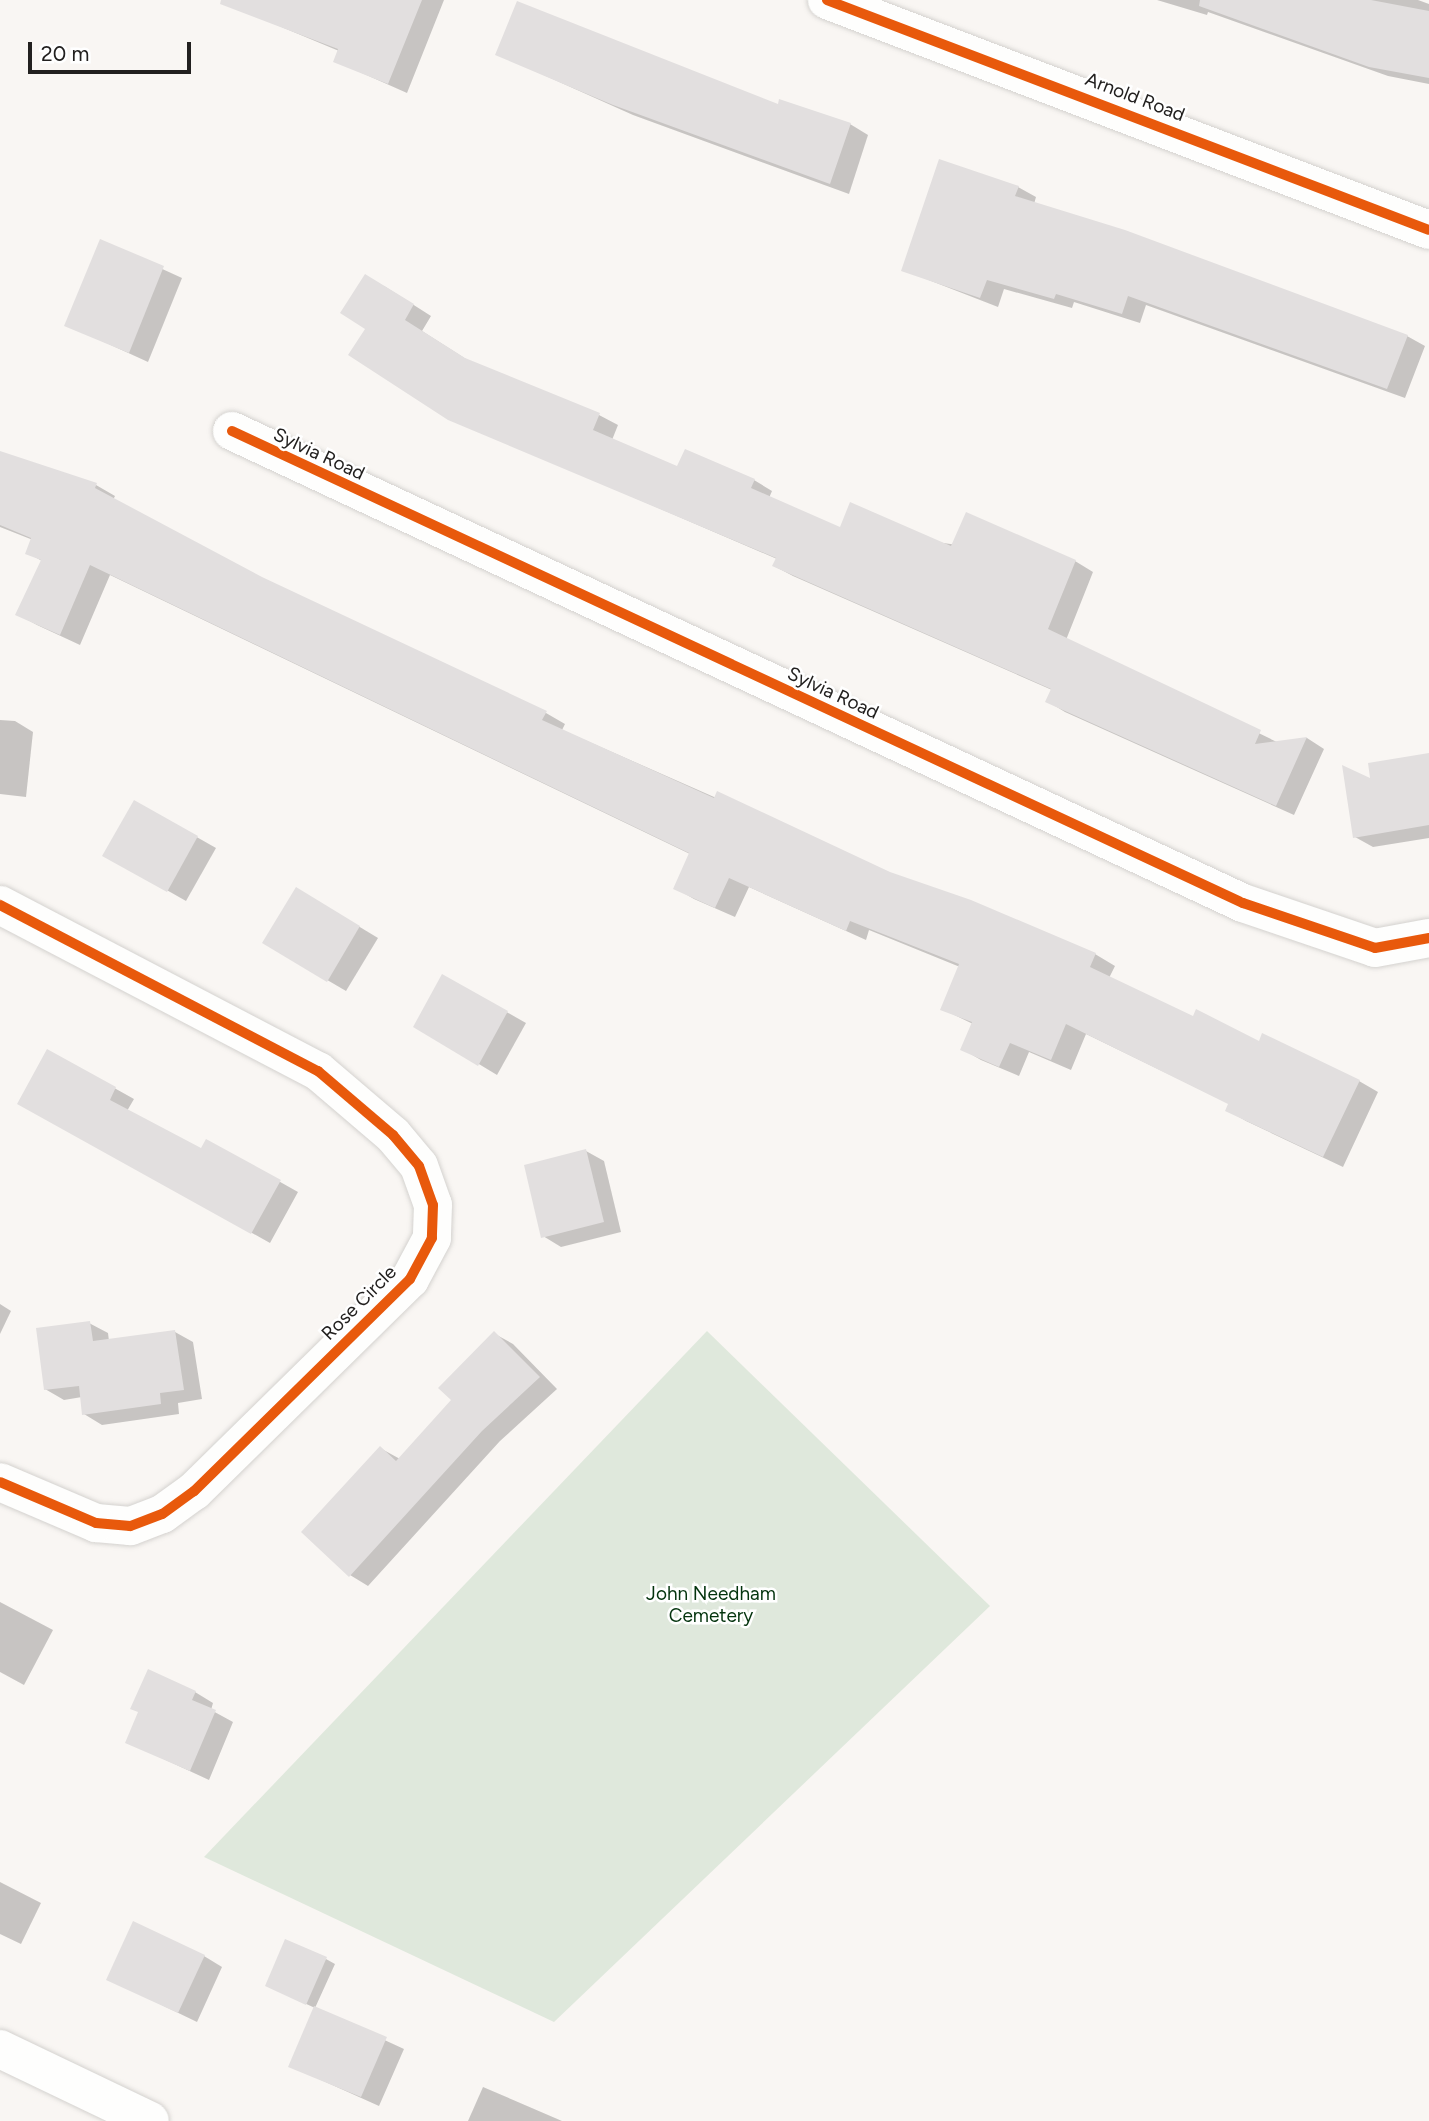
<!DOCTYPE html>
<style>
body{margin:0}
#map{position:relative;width:1429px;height:2121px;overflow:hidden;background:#f9f6f3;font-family:Figtree,sans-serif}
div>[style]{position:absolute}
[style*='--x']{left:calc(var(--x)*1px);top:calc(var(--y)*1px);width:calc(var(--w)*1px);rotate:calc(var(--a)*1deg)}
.green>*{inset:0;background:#dfe8dc}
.shadow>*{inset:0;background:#0003}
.building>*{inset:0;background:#e2dfdf}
.roads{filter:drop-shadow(0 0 2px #d4d2cf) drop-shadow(0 0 2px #d4d2cf)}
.minor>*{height:38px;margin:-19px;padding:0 19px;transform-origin:19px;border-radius:19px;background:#fefefd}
.cycleway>*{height:10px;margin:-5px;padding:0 5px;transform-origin:5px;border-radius:5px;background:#e8590c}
span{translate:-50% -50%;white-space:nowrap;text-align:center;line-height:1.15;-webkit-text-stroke:5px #fff;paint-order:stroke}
.street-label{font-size:19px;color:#22201f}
.park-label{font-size:19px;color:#04340e}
.scale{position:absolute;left:28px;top:42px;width:163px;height:32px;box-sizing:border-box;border:4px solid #22201f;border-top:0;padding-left:9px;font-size:21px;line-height:24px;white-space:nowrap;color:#22201f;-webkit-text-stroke:5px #fff;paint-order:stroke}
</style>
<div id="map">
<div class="green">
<i style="clip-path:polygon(707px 1331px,990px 1606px,554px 2022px,204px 1857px)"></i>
</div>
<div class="shadow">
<i style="clip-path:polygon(248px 0,444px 0,407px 93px,335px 61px,339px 51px,243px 11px)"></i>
<i style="clip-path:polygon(1157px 0,1418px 0,1429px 4px,1429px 84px,1388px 76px,1208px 12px,1207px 15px)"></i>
<i style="clip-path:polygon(497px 54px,779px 106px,850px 124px,868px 135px,849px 194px,633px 115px)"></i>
<i style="clip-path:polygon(1018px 187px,1036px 197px,1034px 204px,1407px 336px,1425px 346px,1405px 398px,1146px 305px,1140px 323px,1074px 302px,1072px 308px,1004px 289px,998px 307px,903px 270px)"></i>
<i style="clip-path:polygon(101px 241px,182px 278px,148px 362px,67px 325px)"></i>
<i style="clip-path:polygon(384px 286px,431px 316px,422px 331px,469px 361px,599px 415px,618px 425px,612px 440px,678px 468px,754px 480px,772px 491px,769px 498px,841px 529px,1075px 561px,1093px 572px,1066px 640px,1279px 743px,1307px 738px,1324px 749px,1294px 815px,1065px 712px,1047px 701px,1052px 690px,793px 576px,774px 566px,777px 559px,449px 418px,367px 328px)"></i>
<i style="clip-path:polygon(0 452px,96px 485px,115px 496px,113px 500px,261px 578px,546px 713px,565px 724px,562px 730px,889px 874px,971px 901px,1095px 954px,1115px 966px,1109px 978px,1193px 1019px,1359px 1081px,1378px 1092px,1343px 1167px,1246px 1121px,1227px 1110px,1230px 1104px,1086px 1034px,1071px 1070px,1029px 1052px,1019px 1076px,981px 1060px,962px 1049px,973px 1024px,942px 1009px,960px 967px,869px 930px,866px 940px,749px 887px,735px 917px,694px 899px,675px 888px,690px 854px,110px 575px,80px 645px,37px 625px,17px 614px,42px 561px,28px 553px,33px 540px,0 527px)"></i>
<i style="clip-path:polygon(0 720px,15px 721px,33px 732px,26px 797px,0 794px)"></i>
<i style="clip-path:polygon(1429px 755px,1429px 838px,1373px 847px,1355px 837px,1372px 781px)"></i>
<i style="clip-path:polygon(135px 802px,216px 848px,186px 901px,105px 855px)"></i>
<i style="clip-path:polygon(297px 889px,378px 938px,346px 991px,264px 943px)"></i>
<i style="clip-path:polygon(443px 976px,526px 1023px,497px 1075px,416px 1026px)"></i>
<i style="clip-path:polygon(48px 1051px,134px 1099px,127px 1111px,201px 1151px,207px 1141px,298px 1192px,270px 1243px,20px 1103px)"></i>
<i style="clip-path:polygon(586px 1151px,604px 1161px,621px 1232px,561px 1247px,543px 1236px)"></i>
<i style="clip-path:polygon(0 1304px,11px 1311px,0 1334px)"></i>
<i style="clip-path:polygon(89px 1323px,108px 1333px,109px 1341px,175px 1332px,193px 1342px,202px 1399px,178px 1403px,179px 1414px,102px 1425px,84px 1414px,82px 1397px,64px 1400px,45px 1389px)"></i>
<i style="clip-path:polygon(495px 1334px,513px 1344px,557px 1389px,500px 1441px,368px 1586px,350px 1575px,380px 1448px,400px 1459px,453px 1400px)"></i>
<i style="clip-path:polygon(0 1602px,53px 1630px,24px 1685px,0 1672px)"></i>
<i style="clip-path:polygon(195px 1692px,213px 1703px,211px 1710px,233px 1722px,209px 1780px,127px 1742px)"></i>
<i style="clip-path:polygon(0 1882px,41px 1903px,21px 1944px,0 1934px)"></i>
<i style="clip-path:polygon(204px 1956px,222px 1967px,197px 2022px,108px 1979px)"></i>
<i style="clip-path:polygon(326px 1959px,335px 1964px,315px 2008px,404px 2049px,379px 2106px,290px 2066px,315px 2008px,276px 1990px)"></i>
<i style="clip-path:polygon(483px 2087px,562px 2121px,468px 2121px)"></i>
</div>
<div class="building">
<i style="clip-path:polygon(221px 0,422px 0,388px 84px,333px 62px,338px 49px,220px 4px)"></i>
<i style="clip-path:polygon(1200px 0,1371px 0,1429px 11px,1429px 78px,1369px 67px,1199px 6px)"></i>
<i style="clip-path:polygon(517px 1px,778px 104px,779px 99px,851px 123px,830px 184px,613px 105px,495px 55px)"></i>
<i style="clip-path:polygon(939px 159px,1019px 186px,1015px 196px,1125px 230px,1408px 335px,1387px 389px,1128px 296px,1122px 314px,1056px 294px,1054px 299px,987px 280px,980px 298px,901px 271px)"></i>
<i style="clip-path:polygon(100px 239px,164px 266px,129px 353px,64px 326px)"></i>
<i style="clip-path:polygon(365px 274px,414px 304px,405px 320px,465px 358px,600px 413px,593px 430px,677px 466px,685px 449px,755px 479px,751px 488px,840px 527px,850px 502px,951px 546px,966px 512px,1076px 560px,1048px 629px,1261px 730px,1255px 744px,1307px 737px,1276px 806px,1045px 702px,1051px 689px,772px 566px,776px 558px,448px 420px,348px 355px,365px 329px,340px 313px)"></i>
<i style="clip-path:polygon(0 451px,97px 483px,95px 488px,262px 577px,547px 711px,542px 720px,714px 798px,717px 791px,890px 872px,971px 900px,1096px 953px,1090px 967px,1193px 1016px,1196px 1009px,1259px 1041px,1262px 1033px,1360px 1080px,1323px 1157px,1225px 1111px,1228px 1104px,1066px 1024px,1051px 1060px,1010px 1043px,999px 1067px,960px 1050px,972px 1022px,940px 1010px,959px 964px,850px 921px,846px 931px,729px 878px,715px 908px,673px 889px,689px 853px,90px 565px,60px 635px,15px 615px,41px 560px,25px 554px,31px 538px,0 525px)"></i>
<i style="clip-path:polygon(1429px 753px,1429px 825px,1353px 838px,1342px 765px,1370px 778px,1368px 763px)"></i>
<i style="clip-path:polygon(134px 800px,198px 836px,167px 892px,102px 856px)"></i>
<i style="clip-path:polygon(296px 887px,360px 926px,327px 982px,262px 943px)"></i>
<i style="clip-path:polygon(442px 974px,508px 1011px,478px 1066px,413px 1027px)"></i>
<i style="clip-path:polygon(47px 1049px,116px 1087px,110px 1100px,201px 1148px,206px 1139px,281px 1180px,251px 1234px,17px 1104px)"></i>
<i style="clip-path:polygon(586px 1149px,604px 1222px,541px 1238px,524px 1165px)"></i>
<i style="clip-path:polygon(90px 1321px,93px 1341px,175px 1330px,184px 1390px,160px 1393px,161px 1404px,82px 1415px,79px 1386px,44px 1390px,36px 1328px)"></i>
<i style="clip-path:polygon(494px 1331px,540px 1377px,482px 1431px,349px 1577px,301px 1532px,380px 1446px,396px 1461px,451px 1400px,438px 1388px)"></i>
<i style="clip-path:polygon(148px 1669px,196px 1691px,192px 1700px,216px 1710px,190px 1771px,125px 1743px,138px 1712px,130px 1709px)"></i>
<i style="clip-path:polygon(133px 1921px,205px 1955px,178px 2013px,106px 1980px)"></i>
<i style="clip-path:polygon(285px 1939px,327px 1957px,306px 2005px,265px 1986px)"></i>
<i style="clip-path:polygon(314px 2006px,387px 2037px,361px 2097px,288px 2067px)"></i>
</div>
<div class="roads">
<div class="minor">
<i style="--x:827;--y:0;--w:644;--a:20.91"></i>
<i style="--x:232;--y:431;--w:1116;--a:25.03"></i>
<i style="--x:1243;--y:903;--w:139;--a:18.8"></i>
<i style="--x:1375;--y:948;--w:55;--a:-10.5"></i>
<i style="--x:0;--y:905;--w:359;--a:27.6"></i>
<i style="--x:318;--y:1071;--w:99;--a:40.5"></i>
<i style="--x:393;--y:1135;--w:40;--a:50"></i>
<i style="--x:419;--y:1166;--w:41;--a:70.3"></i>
<i style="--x:433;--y:1205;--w:33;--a:92"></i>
<i style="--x:432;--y:1238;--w:47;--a:118.2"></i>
<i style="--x:410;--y:1279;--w:303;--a:135.5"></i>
<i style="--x:194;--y:1491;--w:39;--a:144"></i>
<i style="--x:162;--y:1514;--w:34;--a:159"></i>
<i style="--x:130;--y:1526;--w:34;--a:-175"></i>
<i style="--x:96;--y:1523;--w:104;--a:-156.9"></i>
<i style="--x:0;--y:2049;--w:166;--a:25.6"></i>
</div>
</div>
<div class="cycleway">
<i style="--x:827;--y:0;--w:644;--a:20.91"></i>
<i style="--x:232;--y:431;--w:1116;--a:25.03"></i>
<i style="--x:1243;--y:903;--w:139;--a:18.8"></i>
<i style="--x:1375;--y:948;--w:55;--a:-10.5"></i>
<i style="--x:0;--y:905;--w:359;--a:27.6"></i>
<i style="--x:318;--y:1071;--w:99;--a:40.5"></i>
<i style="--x:393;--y:1135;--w:40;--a:50"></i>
<i style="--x:419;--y:1166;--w:41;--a:70.3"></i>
<i style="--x:433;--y:1205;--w:33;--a:92"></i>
<i style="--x:432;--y:1238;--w:47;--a:118.2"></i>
<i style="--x:410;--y:1279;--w:303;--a:135.5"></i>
<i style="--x:194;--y:1491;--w:39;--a:144"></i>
<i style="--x:162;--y:1514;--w:34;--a:159"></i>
<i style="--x:130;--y:1526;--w:34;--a:-175"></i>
<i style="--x:96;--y:1523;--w:104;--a:-156.9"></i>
</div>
<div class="street-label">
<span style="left:1135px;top:97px;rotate:21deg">Arnold Road</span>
<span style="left:319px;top:454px;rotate:25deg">Sylvia Road</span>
<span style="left:833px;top:693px;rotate:25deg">Sylvia Road</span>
<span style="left:359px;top:1303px;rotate:-45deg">Rose Circle</span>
</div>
<div class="park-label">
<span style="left:711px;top:1605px">John Needham<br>Cemetery</span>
</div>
<div class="scale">20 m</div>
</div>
